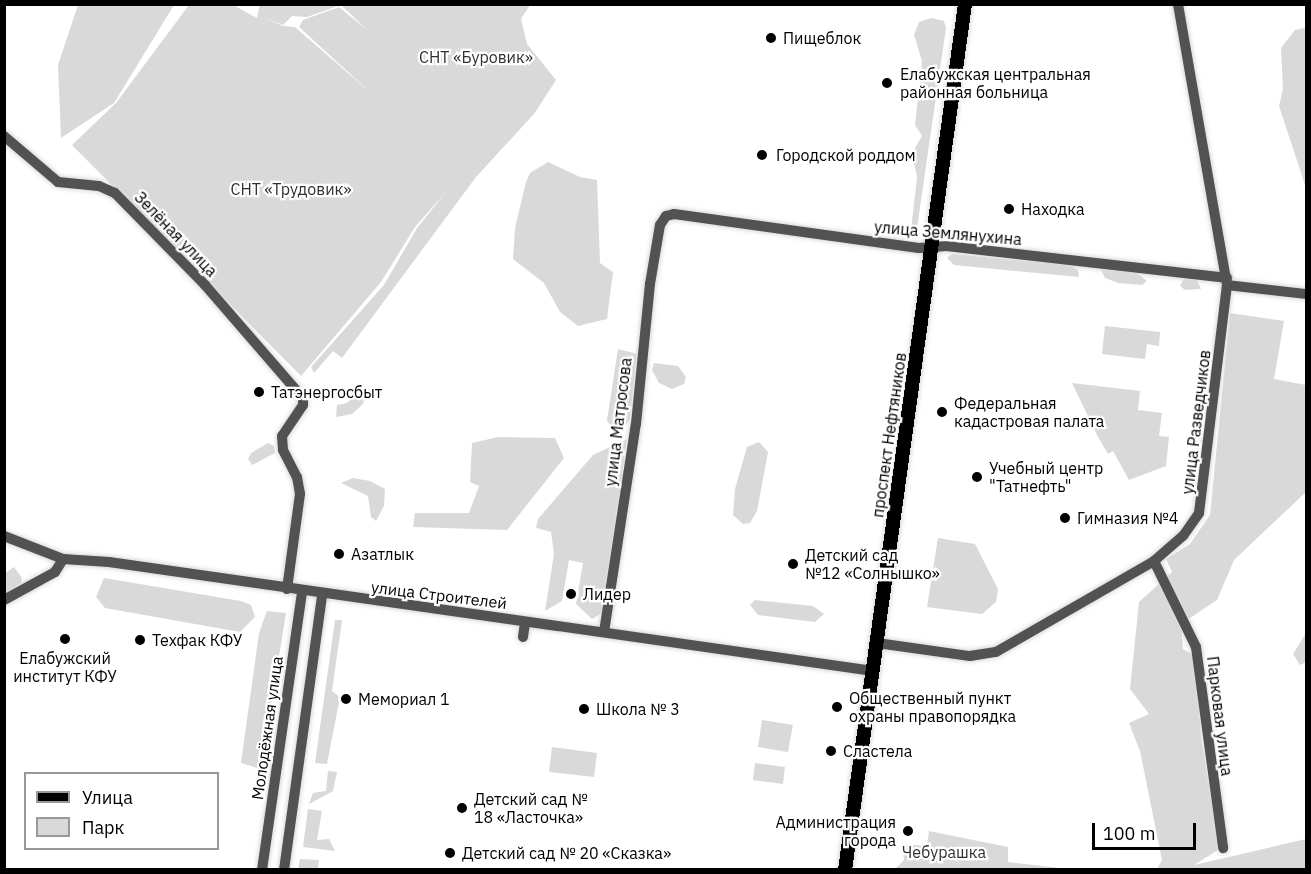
<!DOCTYPE html>
<meta charset="utf-8">
<style>
body{margin:0}
#map{position:relative;width:1311px;height:874px;overflow:hidden;background:#fff;font-family:"IBM Plex Sans",sans-serif}
div>[style]{position:absolute}
[style*='--x']{left:calc(var(--x)*1px);top:calc(var(--y)*1px);width:calc(var(--w)*1px);rotate:calc(var(--a)*1deg)}
.green>*{inset:0;background:#d9d9d9}
.roads{filter:drop-shadow(0 0 2px #dbdbdb) drop-shadow(0 0 2px #dbdbdb)}
.minor>*{height:10px;margin:-5px;padding:0 5px;transform-origin:5px;border-radius:5px;background:#525252}
.major>*{height:14px;margin:-7px;padding:0 7px;transform-origin:7px;border-radius:7px;background:#000}
.dots>*{width:16px;height:16px;translate:-50% -50%;box-sizing:border-box;border:3px solid #fff;border-radius:50%}
span{translate:-50% -50%;white-space:nowrap;text-align:center;line-height:1.15;-webkit-text-stroke:4.5px #fff;paint-order:stroke}
.poi-label{font-size:16px;color:#000}
.left{translate:0 -50%;text-align:left}
.right{translate:-100% -50%;text-align:right}
.park-label{font-size:16px;color:#303030}
.street-label{font-size:16px;color:#000}
.frame{position:absolute;inset:0;border:6px solid #000;pointer-events:none}
.legend{position:absolute;left:24px;top:772px;width:195px;height:78px;box-sizing:border-box;background:#fff;border:2px solid #999;margin:0;padding:8px 10px;list-style:none;font-size:18px;color:#000}
.legend li{display:flex;align-items:center;gap:12px;height:30px}
.legend b{width:30px;border:2px solid #999}
.scale{position:absolute;left:1092px;top:823px;width:104px;height:27px;box-sizing:border-box;border:3px solid #000;border-top:0;padding-left:8px;font-size:18px;line-height:21px;white-space:nowrap;color:#000;-webkit-text-stroke:4px #fff;paint-order:stroke}
</style>
<div id="map">
<div class="green">
<i style="clip-path:polygon(evenodd,260px 4px,530px 5px,521px 19px,527px 44px,556px 80px,534px 114px,476px 177px,342px 358px,333px 351px,314px 373px,311px 367px,384px 285px,417px 228px,446px 192px,415px 227px,381px 282px,301px 376px,72px 145px,116px 103px,189px 5px,233px 5px,257px 18px,260px 4px,341px 5px,367px 30px,339px 7px,303px 20px,299px 27px,372px 94px,295px 27px,283px 26px,263px 17px,283px 25px,292px 16px,307px 17px,341px 5px)"></i>
<i style="clip-path:polygon(78px 5px,174px 5px,114px 103px,61px 138px,58px 65px)"></i>
<i style="clip-path:polygon(931px 18px,944px 21px,946px 28px,917px 228px,911px 230px,917px 177px,912px 153px,922px 136px,915px 125px,922px 61px,914px 35px,919px 22px)"></i>
<i style="clip-path:polygon(1304px 28px,1306px 30px,1306px 188px,1279px 106px,1283px 89px,1281px 48px,1295px 30px)"></i>
<i style="clip-path:polygon(548px 162px,580px 177px,597px 180px,600px 263px,613px 272px,607px 319px,578px 326px,560px 312px,544px 283px,513px 259px,515px 228px,526px 182px,530px 173px)"></i>
<i style="clip-path:polygon(952px 254px,1069px 265px,1078px 270px,1079px 277px,954px 265px,947px 258px)"></i>
<i style="clip-path:polygon(1101px 270px,1134px 271px,1147px 281px,1142px 285px,1118px 283px,1105px 278px)"></i>
<i style="clip-path:polygon(1190px 278px,1197px 280px,1201px 289px,1185px 290px,1180px 286px,1183px 280px)"></i>
<i style="clip-path:polygon(1230px 313px,1284px 321px,1274px 379px,1306px 385px,1306px 492px,1234px 560px,1217px 600px,1181px 624px,1183px 649px,1195px 656px,1201px 737px,1217px 835px,1218px 850px,1194px 865px,1306px 839px,1306px 869px,1157px 869px,1162px 860px,1140px 751px,1129px 723px,1149px 714px,1130px 689px,1139px 602px,1172px 572px,1166px 559px,1190px 544px,1210px 515px)"></i>
<i style="clip-path:polygon(1105px 326px,1160px 332px,1159px 346px,1147px 344px,1145px 359px,1102px 354px)"></i>
<i style="clip-path:polygon(618px 349px,637px 354px,630px 419px,624px 428px,611px 428px,607px 420px)"></i>
<i style="clip-path:polygon(654px 363px,678px 366px,686px 377px,684px 384px,672px 389px,659px 383px,652px 370px)"></i>
<i style="clip-path:polygon(1072px 383px,1140px 391px,1138px 410px,1162px 413px,1159px 436px,1169px 437px,1166px 466px,1129px 480px,1113px 451px,1108px 454px,1097px 435px)"></i>
<i style="clip-path:polygon(359px 391px,365px 396px,363px 404px,352px 414px,336px 417px,337px 405px,347px 403px)"></i>
<i style="clip-path:polygon(498px 437px,555px 438px,564px 458px,507px 530px,413px 527px,415px 513px,469px 513px,479px 486px,470px 482px,472px 443px)"></i>
<i style="clip-path:polygon(627px 439px,602px 613px,592px 619px,576px 604px,583px 563px,569px 560px,562px 601px,545px 611px,554px 554px,551px 532px,536px 528px,538px 519px,593px 455px)"></i>
<i style="clip-path:polygon(759px 442px,768px 452px,757px 511px,750px 523px,743px 524px,733px 515px,735px 489px,747px 447px)"></i>
<i style="clip-path:polygon(268px 443px,274px 446px,275px 453px,252px 465px,248px 459px,251px 453px)"></i>
<i style="clip-path:polygon(353px 478px,370px 481px,385px 489px,384px 506px,376px 521px,371px 517px,368px 496px,341px 483px)"></i>
<i style="clip-path:polygon(938px 538px,975px 544px,998px 589px,996px 602px,982px 614px,927px 607px)"></i>
<i style="clip-path:polygon(14px 567px,22px 578px,21px 584px,5px 594px,5px 573px)"></i>
<i style="clip-path:polygon(104px 578px,241px 601px,251px 605px,255px 617px,240px 632px,105px 608px,96px 597px)"></i>
<i style="clip-path:polygon(755px 600px,813px 606px,824px 614px,815px 622px,758px 615px,750px 605px)"></i>
<i style="clip-path:polygon(267px 611px,286px 613px,261px 769px,241px 763px,259px 633px)"></i>
<i style="clip-path:polygon(335px 620px,342px 620px,332px 691px,340px 697px,327px 764px,315px 763px)"></i>
<i style="clip-path:polygon(1306px 633px,1306px 662px,1300px 665px,1293px 654px)"></i>
<i style="clip-path:polygon(762px 720px,793px 725px,788px 752px,758px 747px)"></i>
<i style="clip-path:polygon(552px 747px,597px 753px,594px 777px,549px 772px)"></i>
<i style="clip-path:polygon(755px 763px,785px 767px,783px 784px,753px 780px)"></i>
<i style="clip-path:polygon(328px 771px,337px 772px,333px 791px,309px 804px,313px 793px,326px 791px)"></i>
<i style="clip-path:polygon(308px 809px,322px 811px,317px 840px,329px 839px,335px 851px,303px 847px)"></i>
<i style="clip-path:polygon(929px 831px,1008px 847px,1008px 862px,1068px 869px,895px 869px,904px 860px,903px 844px,927px 846px)"></i>
<i style="clip-path:polygon(300px 859px,319px 860px,318px 869px,298px 869px)"></i>
</div>
<div class="roads">
<div class="minor">
<i style="--x:4;--y:136;--w:71;--a:40.4"></i>
<i style="--x:58;--y:182;--w:41;--a:5.6"></i>
<i style="--x:99;--y:186;--w:17;--a:24"></i>
<i style="--x:115;--y:193;--w:129;--a:45.6"></i>
<i style="--x:205;--y:285;--w:150;--a:49.1"></i>
<i style="--x:303;--y:398;--w:7;--a:90"></i>
<i style="--x:303;--y:405;--w:37;--a:124"></i>
<i style="--x:282;--y:436;--w:14;--a:86"></i>
<i style="--x:283;--y:450;--w:30;--a:63"></i>
<i style="--x:297;--y:477;--w:17;--a:80"></i>
<i style="--x:300;--y:494;--w:96;--a:97.8"></i>
<i style="--x:1227;--y:285;--w:80;--a:6.5"></i>
<i style="--x:4;--y:536;--w:63;--a:21.3"></i>
<i style="--x:63;--y:559;--w:46;--a:3.7"></i>
<i style="--x:109;--y:562;--w:772;--a:8.12"></i>
<i style="--x:1154;--y:561;--w:96;--a:64"></i>
<i style="--x:1196;--y:647;--w:203;--a:82.3"></i>
<i style="--x:4;--y:600;--w:58;--a:-28.8"></i>
<i style="--x:55;--y:572;--w:15;--a:-58"></i>
<i style="--x:604;--y:632;--w:210;--a:-81.3"></i>
<i style="--x:636;--y:424;--w:141;--a:-84.3"></i>
<i style="--x:650;--y:284;--w:60;--a:-80.4"></i>
<i style="--x:660;--y:225;--w:11;--a:-56"></i>
<i style="--x:666;--y:216;--w:8;--a:-14"></i>
<i style="--x:674;--y:214;--w:247;--a:7.9"></i>
<i style="--x:919;--y:248;--w:28;--a:-4"></i>
<i style="--x:947;--y:246;--w:282;--a:6.5"></i>
<i style="--x:523;--y:637;--w:15;--a:-82"></i>
<i style="--x:877;--y:643;--w:94;--a:8"></i>
<i style="--x:970;--y:656;--w:26;--a:-9"></i>
<i style="--x:996;--y:652;--w:182;--a:-29.9"></i>
<i style="--x:1154;--y:561;--w:38;--a:-41"></i>
<i style="--x:1183;--y:536;--w:28;--a:-55"></i>
<i style="--x:1199;--y:513;--w:230;--a:-83"></i>
<i style="--x:1227;--y:285;--w:285;--a:-99.9"></i>
<i style="--x:262;--y:870;--w:281;--a:-81.8"></i>
<i style="--x:284;--y:870;--w:278;--a:-82.1"></i>
</div>
<div class="major">
<i style="--x:845;--y:870;--w:874;--a:-82.11"></i>
</div>
</div>
<div class="dots">
<i style="left:771px;top:38px;background:#000"></i>
<i style="left:887px;top:83px;background:#000"></i>
<i style="left:762px;top:155px;background:#000"></i>
<i style="left:1009px;top:209px;background:#000"></i>
<i style="left:259px;top:392px;background:#000"></i>
<i style="left:942px;top:412px;background:#000"></i>
<i style="left:977px;top:477px;background:#000"></i>
<i style="left:1065px;top:518px;background:#000"></i>
<i style="left:339px;top:554px;background:#000"></i>
<i style="left:793px;top:564px;background:#000"></i>
<i style="left:571px;top:594px;background:#000"></i>
<i style="left:65px;top:639px;background:#000"></i>
<i style="left:140px;top:640px;background:#000"></i>
<i style="left:346px;top:699px;background:#000"></i>
<i style="left:837px;top:707px;background:#000"></i>
<i style="left:584px;top:709px;background:#000"></i>
<i style="left:831px;top:751px;background:#000"></i>
<i style="left:462px;top:808px;background:#000"></i>
<i style="left:908px;top:831px;background:#000"></i>
<i style="left:450px;top:853px;background:#000"></i>
</div>
<div class="poi-label">
<span class="left" style="left:783px;top:38px">Пищеблок</span>
<span class="left" style="left:900px;top:83px">Елабужская центральная<br>районная больница</span>
<span class="left" style="left:776px;top:155px">Городской роддом</span>
<span class="left" style="left:1021px;top:209px">Находка</span>
<span class="left" style="left:271px;top:392px">Татэнергосбыт</span>
<span class="left" style="left:954px;top:412px">Федеральная<br>кадастровая палата</span>
<span class="left" style="left:989px;top:477px">Учебный центр<br>"Татнефть"</span>
<span class="left" style="left:1077px;top:518px">Гимназия №4</span>
<span class="left" style="left:351px;top:554px">Азатлык</span>
<span class="left" style="left:805px;top:564px">Детский сад<br>№12 «Солнышко»</span>
<span class="left" style="left:583px;top:594px">Лидер</span>
<span class="left" style="left:152px;top:640px">Техфак КФУ</span>
<span style="left:65px;top:667px">Елабужский<br>институт КФУ</span>
<span class="left" style="left:849px;top:707px">Общественный пункт<br>охраны правопорядка</span>
<span class="left" style="left:358px;top:699px">Мемориал 1</span>
<span class="left" style="left:596px;top:709px">Школа № 3</span>
<span class="left" style="left:843px;top:751px">Сластела</span>
<span class="left" style="left:474px;top:808px">Детский сад №<br>18 «Ласточка»</span>
<span class="right" style="left:896px;top:831px">Администрация<br>города</span>
<span class="left" style="left:462px;top:853px">Детский сад № 20 «Сказка»</span>
</div>
<div class="park-label">
<span style="left:476px;top:57px">СНТ «Буровик»</span>
<span style="left:291px;top:189px">СНТ «Трудовик»</span>
<span style="left:944px;top:852px">Чебурашка</span>
</div>
<div class="street-label">
<span style="left:948px;top:233px;rotate:5deg">улица Землянухина</span>
<span style="left:176px;top:234px;rotate:46deg">Зелёная улица</span>
<span style="left:618px;top:422px;rotate:-83deg">улица Матросова</span>
<span style="left:1196px;top:422px;rotate:-83deg">улица Разведчиков</span>
<span style="left:889px;top:435px;rotate:-82deg">проспект Нефтяников</span>
<span style="left:439px;top:595px;rotate:7deg">улица Строителей</span>
<span style="left:1220px;top:716px;rotate:83deg">Парковая улица</span>
<span style="left:267px;top:728px;rotate:-82deg">Молодёжная улица</span>
</div>
<div class="frame"></div>
<ul class="legend">
<li><b style="height:8px;background:#000"></b>Улица</li>
<li><b style="height:16px;background:#d9d9d9"></b>Парк</li>
</ul>
<div class="scale">100 m</div>
</div>
